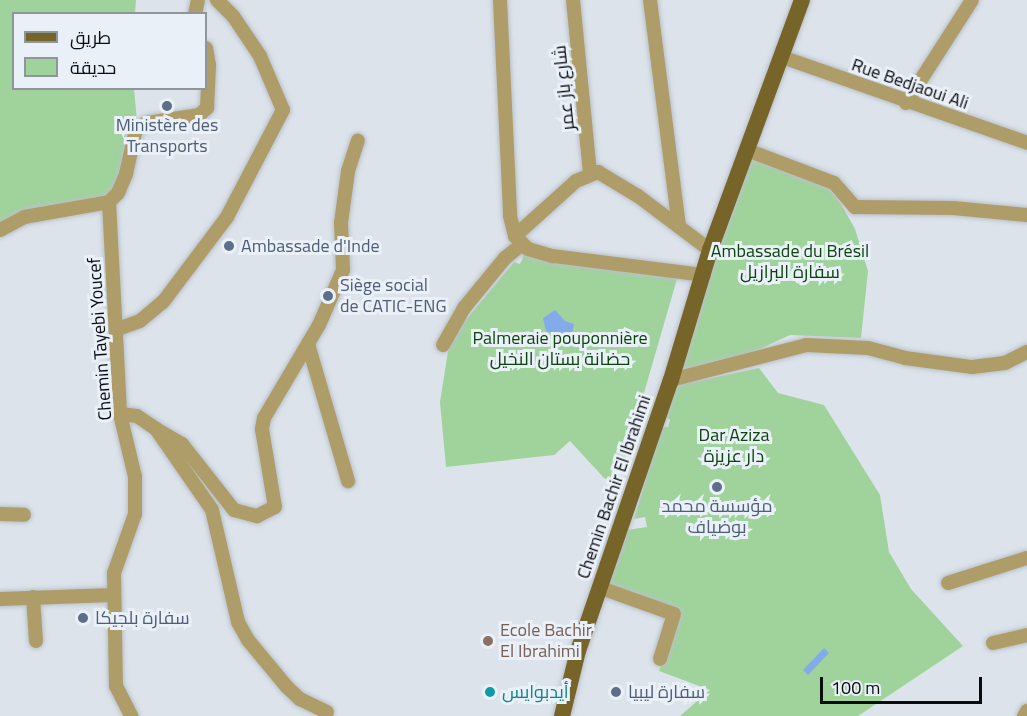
<!DOCTYPE html>
<meta charset="utf-8">
<style>
body{margin:0}
#map{position:relative;width:1027px;height:716px;overflow:hidden;background:#dce3eb;font-family:"Titillium Web",Cairo,sans-serif}
div>[style]{position:absolute}
[style*='--x']{left:calc(var(--x)*1px);top:calc(var(--y)*1px);width:calc(var(--w)*1px);rotate:calc(var(--a)*1deg)}
.green>*{inset:0;background:#9fd39b}
.water>*{inset:0;background:#83aae9}
.roads{filter:drop-shadow(0 0 2px #bac1c8) drop-shadow(0 0 2px #bac1c8)}
.minor>*{height:14px;margin:-7px;padding:0 7px;transform-origin:7px;border-radius:7px;background:#af9d69}
.major>*{height:16px;margin:-8px;padding:0 8px;transform-origin:8px;border-radius:8px;background:#776428}
.dots>*{width:16px;height:16px;translate:-50% -50%;box-sizing:border-box;border:3px solid #eaf0f8;border-radius:50%}
span{translate:-50% -50%;white-space:nowrap;text-align:center;line-height:1.15;-webkit-text-stroke:6px #eaf0f8;paint-order:stroke}
.street-label{font-size:18px;color:#0a0c0f}
.service-label{font-size:18px;color:#4e5e75}
.left{translate:0 -50%;text-align:left}
.park-label{font-size:18px;color:#0b450c}
.education-label{font-size:18px;color:#785e54}
.culture-label{font-size:18px;color:#0d838f}
.legend{position:absolute;left:12px;top:12px;width:195px;height:78px;box-sizing:border-box;background:#eaf0f8;border:2px solid #90959b;margin:0;padding:8px 10px;list-style:none;font-size:18px;color:#0a0c0f}
.legend li{display:flex;align-items:center;gap:12px;height:30px}
.legend b{width:30px;border:2px solid #90959b}
.scale{position:absolute;left:820px;top:677px;width:162px;height:27px;box-sizing:border-box;border:3px solid #0a0c0f;border-top:0;padding-left:8px;font-size:18px;line-height:21px;white-space:nowrap;color:#0a0c0f;-webkit-text-stroke:4px #eaf0f8;paint-order:stroke}
</style>
<div id="map">
<div class="green">
<i style="clip-path:polygon(0 0,136px 0,135px 13px,14px 14px,14px 88px,134px 89px,137px 121px,127px 123px,124px 160px,118px 180px,107px 197px,0 224px)"></i>
<i style="clip-path:polygon(752px 155px,829px 188px,841px 204px,855px 229px,868px 271px,861px 338px,790px 335px,745px 356px,688px 374px,681px 365px,712px 263px)"></i>
<i style="clip-path:polygon(525px 253px,679px 272px,624px 462px,615px 473px,618px 482px,604px 478px,570px 441px,554px 455px,446px 467px,440px 402px,450px 339px,514px 262px,520px 264px)"></i>
<i style="clip-path:polygon(759px 368px,778px 393px,824px 405px,880px 495px,889px 552px,911px 589px,963px 646px,858px 716px,680px 716px,710px 690px,659px 671px,680px 611px,606px 585px,627px 530px,647px 527px,645px 517px,634px 519px,661px 427px,668px 427px,670px 420px,665px 416px,673px 386px)"></i>
</div>
<div class="water">
<i style="clip-path:polygon(555px 310px,565px 321px,574px 324px,571px 339px,546px 331px,543px 318px)"></i>
<i style="clip-path:polygon(824px 648px,829px 653px,808px 675px,803px 670px)"></i>
</div>
<div class="roads">
<div class="minor">
<i style="--x:500;--y:0;--w:216;--a:87.3"></i>
<i style="--x:510;--y:216;--w:21;--a:76"></i>
<i style="--x:515;--y:236;--w:18;--a:45"></i>
<i style="--x:528;--y:249;--w:26;--a:16"></i>
<i style="--x:553;--y:256;--w:152;--a:7.2"></i>
<i style="--x:573;--y:0;--w:173;--a:84.4"></i>
<i style="--x:650;--y:0;--w:228;--a:82.7"></i>
<i style="--x:195;--y:14;--w:14;--a:-78"></i>
<i style="--x:782;--y:57;--w:260;--a:19.3"></i>
<i style="--x:906;--y:103;--w:122;--a:-57.3"></i>
<i style="--x:747;--y:150;--w:93;--a:20.8"></i>
<i style="--x:834;--y:183;--w:32;--a:49"></i>
<i style="--x:855;--y:207;--w:98;--a:0.6"></i>
<i style="--x:953;--y:208;--w:74;--a:5.4"></i>
<i style="--x:109;--y:202;--w:212;--a:87"></i>
<i style="--x:120;--y:414;--w:65;--a:76.6"></i>
<i style="--x:135;--y:477;--w:37;--a:90"></i>
<i style="--x:135;--y:514;--w:63;--a:109.6"></i>
<i style="--x:114;--y:573;--w:113;--a:89"></i>
<i style="--x:116;--y:686;--w:34;--a:63"></i>
<i style="--x:109;--y:202;--w:13;--a:-45"></i>
<i style="--x:118;--y:193;--w:21;--a:-67"></i>
<i style="--x:126;--y:174;--w:46;--a:-77.5"></i>
<i style="--x:136;--y:129;--w:13;--a:-29"></i>
<i style="--x:147;--y:123;--w:53;--a:-8.7"></i>
<i style="--x:199;--y:115;--w:11;--a:-41"></i>
<i style="--x:207;--y:108;--w:43;--a:-87.3"></i>
<i style="--x:209;--y:65;--w:17;--a:-100"></i>
<i style="--x:0;--y:230;--w:27;--a:-28"></i>
<i style="--x:24;--y:217;--w:86;--a:-10"></i>
<i style="--x:515;--y:236;--w:82;--a:-42"></i>
<i style="--x:576;--y:181;--w:24;--a:-22"></i>
<i style="--x:598;--y:172;--w:47;--a:31"></i>
<i style="--x:638;--y:196;--w:90;--a:36.9"></i>
<i style="--x:118;--y:329;--w:23;--a:-20"></i>
<i style="--x:140;--y:321;--w:30;--a:-40"></i>
<i style="--x:163;--y:302;--w:106;--a:-53"></i>
<i style="--x:227;--y:217;--w:121;--a:-62.4"></i>
<i style="--x:283;--y:110;--w:59;--a:-113.1"></i>
<i style="--x:260;--y:56;--w:48;--a:-124"></i>
<i style="--x:233;--y:16;--w:23;--a:-135"></i>
<i style="--x:308;--y:344;--w:143;--a:73.7"></i>
<i style="--x:443;--y:345;--w:43;--a:-60.4"></i>
<i style="--x:464;--y:308;--w:65;--a:-50.6"></i>
<i style="--x:505;--y:258;--w:22;--a:-39"></i>
<i style="--x:671;--y:380;--w:139;--a:-14.5"></i>
<i style="--x:806;--y:345;--w:62;--a:2.8"></i>
<i style="--x:868;--y:348;--w:38;--a:15"></i>
<i style="--x:905;--y:358;--w:68;--a:7.7"></i>
<i style="--x:972;--y:367;--w:33;--a:-7"></i>
<i style="--x:1005;--y:363;--w:25;--a:-27"></i>
<i style="--x:120;--y:414;--w:17;--a:7"></i>
<i style="--x:137;--y:416;--w:23;--a:34"></i>
<i style="--x:156;--y:429;--w:98;--a:55.3"></i>
<i style="--x:212;--y:510;--w:115;--a:76.9"></i>
<i style="--x:238;--y:622;--w:21;--a:61"></i>
<i style="--x:248;--y:640;--w:61;--a:50.3"></i>
<i style="--x:287;--y:687;--w:18;--a:43"></i>
<i style="--x:300;--y:699;--w:30;--a:26"></i>
<i style="--x:156;--y:429;--w:30;--a:30"></i>
<i style="--x:182;--y:444;--w:84;--a:51.8"></i>
<i style="--x:234;--y:510;--w:24;--a:15"></i>
<i style="--x:257;--y:516;--w:20;--a:-27"></i>
<i style="--x:275;--y:507;--w:79;--a:-99.5"></i>
<i style="--x:262;--y:429;--w:11;--a:-80"></i>
<i style="--x:264;--y:418;--w:108;--a:-59.4"></i>
<i style="--x:319;--y:325;--w:60;--a:-66.4"></i>
<i style="--x:343;--y:270;--w:47;--a:-92.4"></i>
<i style="--x:341;--y:223;--w:52;--a:-82.3"></i>
<i style="--x:348;--y:171;--w:32;--a:-72"></i>
<i style="--x:0;--y:514;--w:24;--a:2"></i>
<i style="--x:948;--y:583;--w:83;--a:-17.6"></i>
<i style="--x:601;--y:588;--w:77;--a:19.6"></i>
<i style="--x:674;--y:614;--w:47;--a:107.3"></i>
<i style="--x:33;--y:597;--w:44;--a:86.1"></i>
<i style="--x:0;--y:599;--w:113;--a:-2"></i>
<i style="--x:993;--y:643;--w:35;--a:-13"></i>
<i style="--x:1024;--y:716;--w:6;--a:-59"></i>
</div>
<div class="major">
<i style="--x:562;--y:716;--w:67;--a:-76.2"></i>
<i style="--x:578;--y:651;--w:287;--a:-71.1"></i>
<i style="--x:671;--y:380;--w:136;--a:-73.3"></i>
<i style="--x:710;--y:250;--w:266;--a:-69.8"></i>
</div>
</div>
<div class="dots">
<i style="left:167px;top:106px;background:#5c6f8a"></i>
<i style="left:229px;top:246px;background:#5c6f8a"></i>
<i style="left:328px;top:296px;background:#5c6f8a"></i>
<i style="left:717px;top:487px;background:#5c6f8a"></i>
<i style="left:83px;top:618px;background:#5c6f8a"></i>
<i style="left:488px;top:641px;background:#8d6e63"></i>
<i style="left:490px;top:692px;background:#0f9aa8"></i>
<i style="left:616px;top:692px;background:#5c6f8a"></i>
</div>
<div class="street-label">
<span style="left:910px;top:84px;rotate:19deg">Rue Bedjaoui Ali</span>
<span style="left:564px;top:88px;rotate:-96deg">شارع باز عمر</span>
<span style="left:100px;top:339px;rotate:-94deg">Chemin Tayebi Youcef</span>
<span style="left:614px;top:487px;rotate:-71deg">Chemin Bachir El Ibrahimi</span>
</div>
<div class="service-label">
<span style="left:167px;top:136px">Ministère des<br>Transports</span>
<span class="left" style="left:241px;top:246px">Ambassade d'Inde</span>
<span class="left" style="left:340px;top:296px">Siège social<br>de CATIC-ENG</span>
<span style="left:717px;top:517px">مؤسسة محمد<br>بوضياف</span>
<span class="left" style="left:95px;top:618px">سفارة بلجيكا</span>
<span class="left" style="left:628px;top:692px">سفارة ليبيا</span>
</div>
<div class="park-label">
<span style="left:790px;top:262px">Ambassade du Brésil<br>سفارة البرازيل</span>
<span style="left:560px;top:349px">Palmeraie pouponnière<br>حضانة بستان النخيل</span>
<span style="left:734px;top:446px">Dar Aziza<br>دار عزيزة</span>
</div>
<div class="education-label">
<span class="left" style="left:500px;top:641px">Ecole Bachir<br>El Ibrahimi</span>
</div>
<div class="culture-label">
<span class="left" style="left:502px;top:692px">أيدبوايس</span>
</div>
<ul class="legend">
<li><b style="height:8px;background:#776428"></b>طريق</li>
<li><b style="height:16px;background:#9fd39b"></b>حديقة</li>
</ul>
<div class="scale">100 m</div>
</div>
